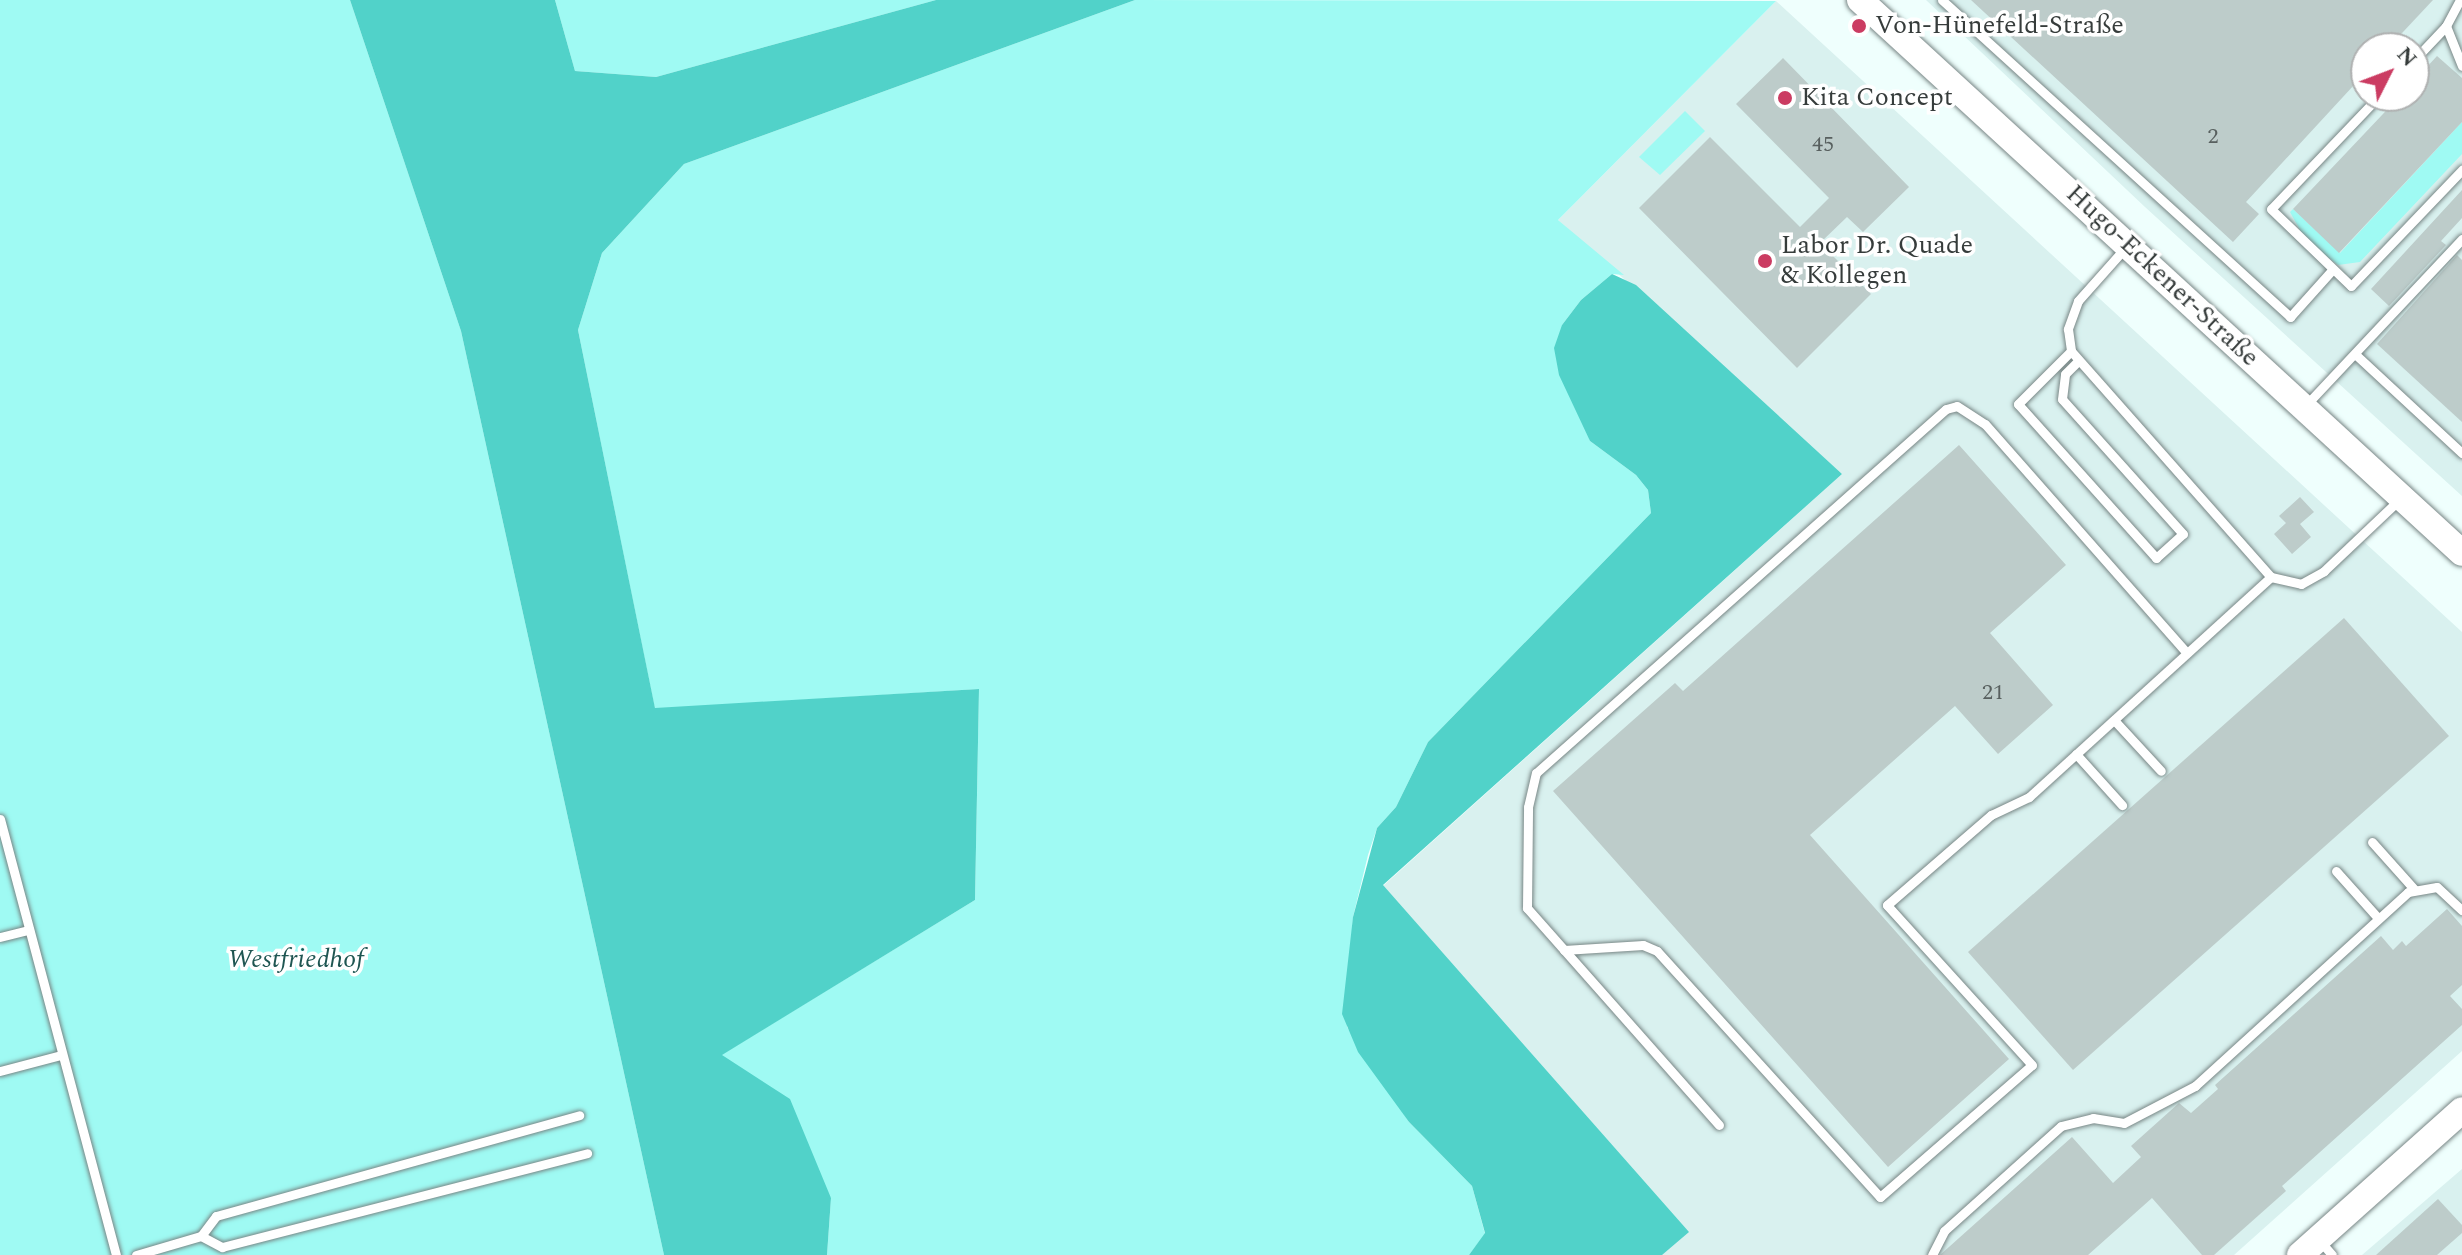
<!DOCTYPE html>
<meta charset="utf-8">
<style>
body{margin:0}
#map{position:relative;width:2462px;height:1255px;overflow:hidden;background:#effffd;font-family:Spectral,serif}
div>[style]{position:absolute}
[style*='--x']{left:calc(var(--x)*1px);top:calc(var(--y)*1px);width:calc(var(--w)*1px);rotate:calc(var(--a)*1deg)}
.built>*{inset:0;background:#d9f1ef}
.green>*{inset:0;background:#9ffaf3}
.forest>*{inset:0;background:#51d2c9}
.building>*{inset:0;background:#bdccca}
.roads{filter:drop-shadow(0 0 2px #788685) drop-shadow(0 0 2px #788685)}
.lane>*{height:9px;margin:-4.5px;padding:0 4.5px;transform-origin:4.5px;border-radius:4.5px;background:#fff}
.secondary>*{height:26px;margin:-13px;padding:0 13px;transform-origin:13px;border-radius:13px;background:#fff}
.dots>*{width:22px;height:22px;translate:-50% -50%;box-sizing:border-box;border:4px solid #fff;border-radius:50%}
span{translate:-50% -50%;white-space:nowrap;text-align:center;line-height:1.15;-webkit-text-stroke:7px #fff;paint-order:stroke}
.number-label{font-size:22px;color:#58605f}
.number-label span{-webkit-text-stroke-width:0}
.poi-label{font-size:26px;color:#363c3b}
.left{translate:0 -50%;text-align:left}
.street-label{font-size:26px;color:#363c3b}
.park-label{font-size:26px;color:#1f5652;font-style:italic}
.north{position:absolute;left:2350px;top:32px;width:80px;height:80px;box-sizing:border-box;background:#fff;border:2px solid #afb1b1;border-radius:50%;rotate:48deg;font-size:22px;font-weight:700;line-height:32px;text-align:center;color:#363c3b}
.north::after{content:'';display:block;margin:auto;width:28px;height:36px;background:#cb3c62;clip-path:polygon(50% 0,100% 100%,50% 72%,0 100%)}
</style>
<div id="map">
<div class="built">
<i style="clip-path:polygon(evenodd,1926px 0,2462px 0,2462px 496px,2145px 207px,1926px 0,2366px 48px,2414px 48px,2414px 96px,2366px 96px,2366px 48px)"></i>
<i style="clip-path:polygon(1776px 1px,2462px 632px,2462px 1051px,2234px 1255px,1662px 1255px,1383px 886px,1842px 474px,1558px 220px)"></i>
<i style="clip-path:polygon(2462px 1169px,2462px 1255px,2362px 1255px)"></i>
</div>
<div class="green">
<i style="clip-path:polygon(0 0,350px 0,461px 331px,664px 1255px,0 1255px)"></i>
<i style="clip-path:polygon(555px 0,936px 0,656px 77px,575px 71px)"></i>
<i style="clip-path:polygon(1135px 0,1776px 1px,1558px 220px,1624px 275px,1612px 274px,1581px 300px,1562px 325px,1590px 441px,1636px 475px,1648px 490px,1651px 513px,1428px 742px,1396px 807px,1377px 828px,1368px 855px,1353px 917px,1347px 1027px,1409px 1122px,1472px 1186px,1485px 1234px,1469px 1255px,827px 1255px,831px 1198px,721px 1055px,975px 900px,979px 689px,655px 709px,578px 330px,602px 253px,684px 164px)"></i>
<i style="clip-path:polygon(1685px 111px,1705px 131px,1660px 175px,1639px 157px)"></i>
<i style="clip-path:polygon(2462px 122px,2462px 154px,2360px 262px,2338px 265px,2306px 241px,2290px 212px,2293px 209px,2340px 253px)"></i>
</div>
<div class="forest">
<i style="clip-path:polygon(350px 0,555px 0,575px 71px,656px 77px,936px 0,1135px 0,684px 164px,602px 253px,578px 330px,655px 708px,979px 689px,975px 900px,722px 1055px,790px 1099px,831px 1198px,827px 1255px,664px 1255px,461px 331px)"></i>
<i style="clip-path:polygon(1612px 274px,1636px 285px,1842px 474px,1383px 885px,1689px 1232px,1662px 1255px,1469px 1255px,1485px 1233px,1472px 1186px,1409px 1122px,1358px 1052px,1342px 1014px,1353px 917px,1377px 828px,1396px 807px,1428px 742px,1651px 513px,1648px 490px,1636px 475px,1590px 441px,1559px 375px,1554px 348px,1562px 325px,1581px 300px)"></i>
</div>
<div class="building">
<i style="clip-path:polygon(1971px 0,2433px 0,2388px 48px,2366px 48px,2366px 72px,2246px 202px,2259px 214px,2233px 242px)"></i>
<i style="clip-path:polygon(2437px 56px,2462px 78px,2462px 122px,2339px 253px,2293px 209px,2400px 96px,2414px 96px,2414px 81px)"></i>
<i style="clip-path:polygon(1783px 58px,1909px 187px,1863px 232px,1847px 217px,1820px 243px,1871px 294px,1797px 368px,1639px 208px,1710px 137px,1800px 227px,1829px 198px,1736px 104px)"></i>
<i style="clip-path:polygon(2462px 190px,2462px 218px,2441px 241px,2446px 245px,2389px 306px,2371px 289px)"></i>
<i style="clip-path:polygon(2457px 255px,2462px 260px,2462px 422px,2377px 344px)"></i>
<i style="clip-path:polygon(1959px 445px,2066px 565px,1990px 633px,2053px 705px,1998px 754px,1955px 706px,1810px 835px,2009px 1059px,1888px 1167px,1553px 791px,1675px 683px,1683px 691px)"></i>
<i style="clip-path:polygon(2300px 497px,2314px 512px,2300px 524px,2311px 537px,2292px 554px,2274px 534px,2286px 523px,2279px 516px)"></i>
<i style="clip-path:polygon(2344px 618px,2449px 736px,2073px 1070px,1968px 952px)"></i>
<i style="clip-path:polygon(2447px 909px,2462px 926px,2462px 985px,2450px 996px,2462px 1009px,2462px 1025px,2282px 1186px,2286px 1191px,2214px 1255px,2202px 1255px,2152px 1198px,2088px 1255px,1940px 1255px,2072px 1137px,2113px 1183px,2141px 1157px,2131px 1146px,2179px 1103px,2191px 1113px,2218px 1089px,2215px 1085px,2381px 936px,2393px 950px,2402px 941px,2406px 946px)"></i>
<i style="clip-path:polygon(2438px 1199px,2462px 1225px,2462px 1233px,2437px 1255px,2376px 1255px)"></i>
</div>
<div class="roads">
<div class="lane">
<i style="--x:1942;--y:0;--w:471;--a:42.3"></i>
<i style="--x:2290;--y:317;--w:64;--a:-48.1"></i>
<i style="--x:2446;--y:26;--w:43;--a:68.2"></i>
<i style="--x:2414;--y:60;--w:47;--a:-46.7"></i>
<i style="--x:2446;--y:26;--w:30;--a:-62"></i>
<i style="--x:2379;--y:96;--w:156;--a:133.7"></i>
<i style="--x:2271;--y:209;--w:111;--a:43.9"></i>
<i style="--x:2351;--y:286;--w:161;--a:-46.3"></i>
<i style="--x:2125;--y:248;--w:71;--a:131.6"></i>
<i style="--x:2078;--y:301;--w:30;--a:110"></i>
<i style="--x:2068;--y:329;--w:22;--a:82"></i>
<i style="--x:2071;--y:351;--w:302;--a:48.5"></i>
<i style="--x:2271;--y:577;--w:31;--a:13"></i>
<i style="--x:2301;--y:584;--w:26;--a:-29"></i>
<i style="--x:2324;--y:571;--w:105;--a:-43.5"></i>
<i style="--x:2071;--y:351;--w:75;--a:135"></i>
<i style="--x:2018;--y:404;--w:207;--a:48.1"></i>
<i style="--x:2156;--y:558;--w:36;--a:-42"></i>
<i style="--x:2183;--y:534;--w:181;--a:-131.9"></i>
<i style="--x:2062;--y:399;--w:25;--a:-83"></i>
<i style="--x:2065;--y:374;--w:17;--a:-45"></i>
<i style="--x:2355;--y:354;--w:146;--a:42.8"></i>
<i style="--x:2306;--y:405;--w:228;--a:-46.8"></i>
<i style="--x:2114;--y:720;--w:69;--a:47.3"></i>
<i style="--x:2076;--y:754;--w:69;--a:48"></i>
<i style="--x:0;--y:819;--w:451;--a:75.1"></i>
<i style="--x:2372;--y:842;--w:63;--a:48.2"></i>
<i style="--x:2336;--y:871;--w:63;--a:48.2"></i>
<i style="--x:0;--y:937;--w:30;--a:-14"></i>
<i style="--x:1564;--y:950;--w:79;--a:-3.6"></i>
<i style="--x:1643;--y:945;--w:15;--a:23"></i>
<i style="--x:1657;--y:951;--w:332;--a:47.8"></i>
<i style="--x:1880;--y:1197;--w:201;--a:-41"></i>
<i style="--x:2032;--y:1065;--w:216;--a:-132.2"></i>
<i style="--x:1887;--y:905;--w:138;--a:-40.9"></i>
<i style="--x:1991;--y:815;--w:42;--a:-25.3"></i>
<i style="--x:2029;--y:797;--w:327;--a:-42.3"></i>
<i style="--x:0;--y:1071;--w:63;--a:-14.7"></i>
<i style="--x:1719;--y:1125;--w:290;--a:-131.5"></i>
<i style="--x:1527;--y:908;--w:101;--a:-89.4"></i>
<i style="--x:1528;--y:807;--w:35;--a:-77"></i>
<i style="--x:1536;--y:773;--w:548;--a:-41.6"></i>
<i style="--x:1946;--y:409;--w:11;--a:-15"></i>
<i style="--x:1957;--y:406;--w:33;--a:33"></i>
<i style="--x:1985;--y:424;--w:305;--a:48.6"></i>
<i style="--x:201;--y:1236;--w:25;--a:-53"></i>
<i style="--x:216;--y:1216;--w:377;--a:-15.5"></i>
<i style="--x:2320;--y:1241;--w:18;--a:49"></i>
<i style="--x:136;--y:1255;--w:68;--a:-16.3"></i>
<i style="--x:201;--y:1236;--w:24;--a:28"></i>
<i style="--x:222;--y:1247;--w:377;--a:-14.4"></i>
<i style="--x:1932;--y:1255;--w:27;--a:-63"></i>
<i style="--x:1944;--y:1231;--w:157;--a:-41.9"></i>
<i style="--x:2061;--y:1126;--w:33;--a:-14"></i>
<i style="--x:2093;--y:1118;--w:31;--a:9"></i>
<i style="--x:2124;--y:1123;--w:80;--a:-27.5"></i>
<i style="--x:2195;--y:1086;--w:288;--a:-42.3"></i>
<i style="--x:2408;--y:892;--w:29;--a:-10"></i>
<i style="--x:2437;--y:887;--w:34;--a:43"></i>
</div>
<div class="secondary">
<i style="--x:1860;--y:0;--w:817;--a:42.57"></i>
<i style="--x:2300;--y:1255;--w:217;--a:-41.8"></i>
</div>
</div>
<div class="dots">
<i style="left:1859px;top:26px;background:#cb3c62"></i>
<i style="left:1785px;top:98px;background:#cb3c62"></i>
<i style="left:1765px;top:261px;background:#cb3c62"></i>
</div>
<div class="number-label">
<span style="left:2213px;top:137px">2</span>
<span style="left:1823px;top:145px">45</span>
<span style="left:1993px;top:693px">21</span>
</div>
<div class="poi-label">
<span class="left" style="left:1875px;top:26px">Von-Hünefeld-Straße</span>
<span class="left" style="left:1801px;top:98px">Kita Concept</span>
<span class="left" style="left:1781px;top:261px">Labor Dr. Quade<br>&amp; Kollegen</span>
</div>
<div class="street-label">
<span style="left:2162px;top:276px;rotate:43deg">Hugo-Eckener-Straße</span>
</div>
<div class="park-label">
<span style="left:296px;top:960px">Westfriedhof</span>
</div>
<div class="north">N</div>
</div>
